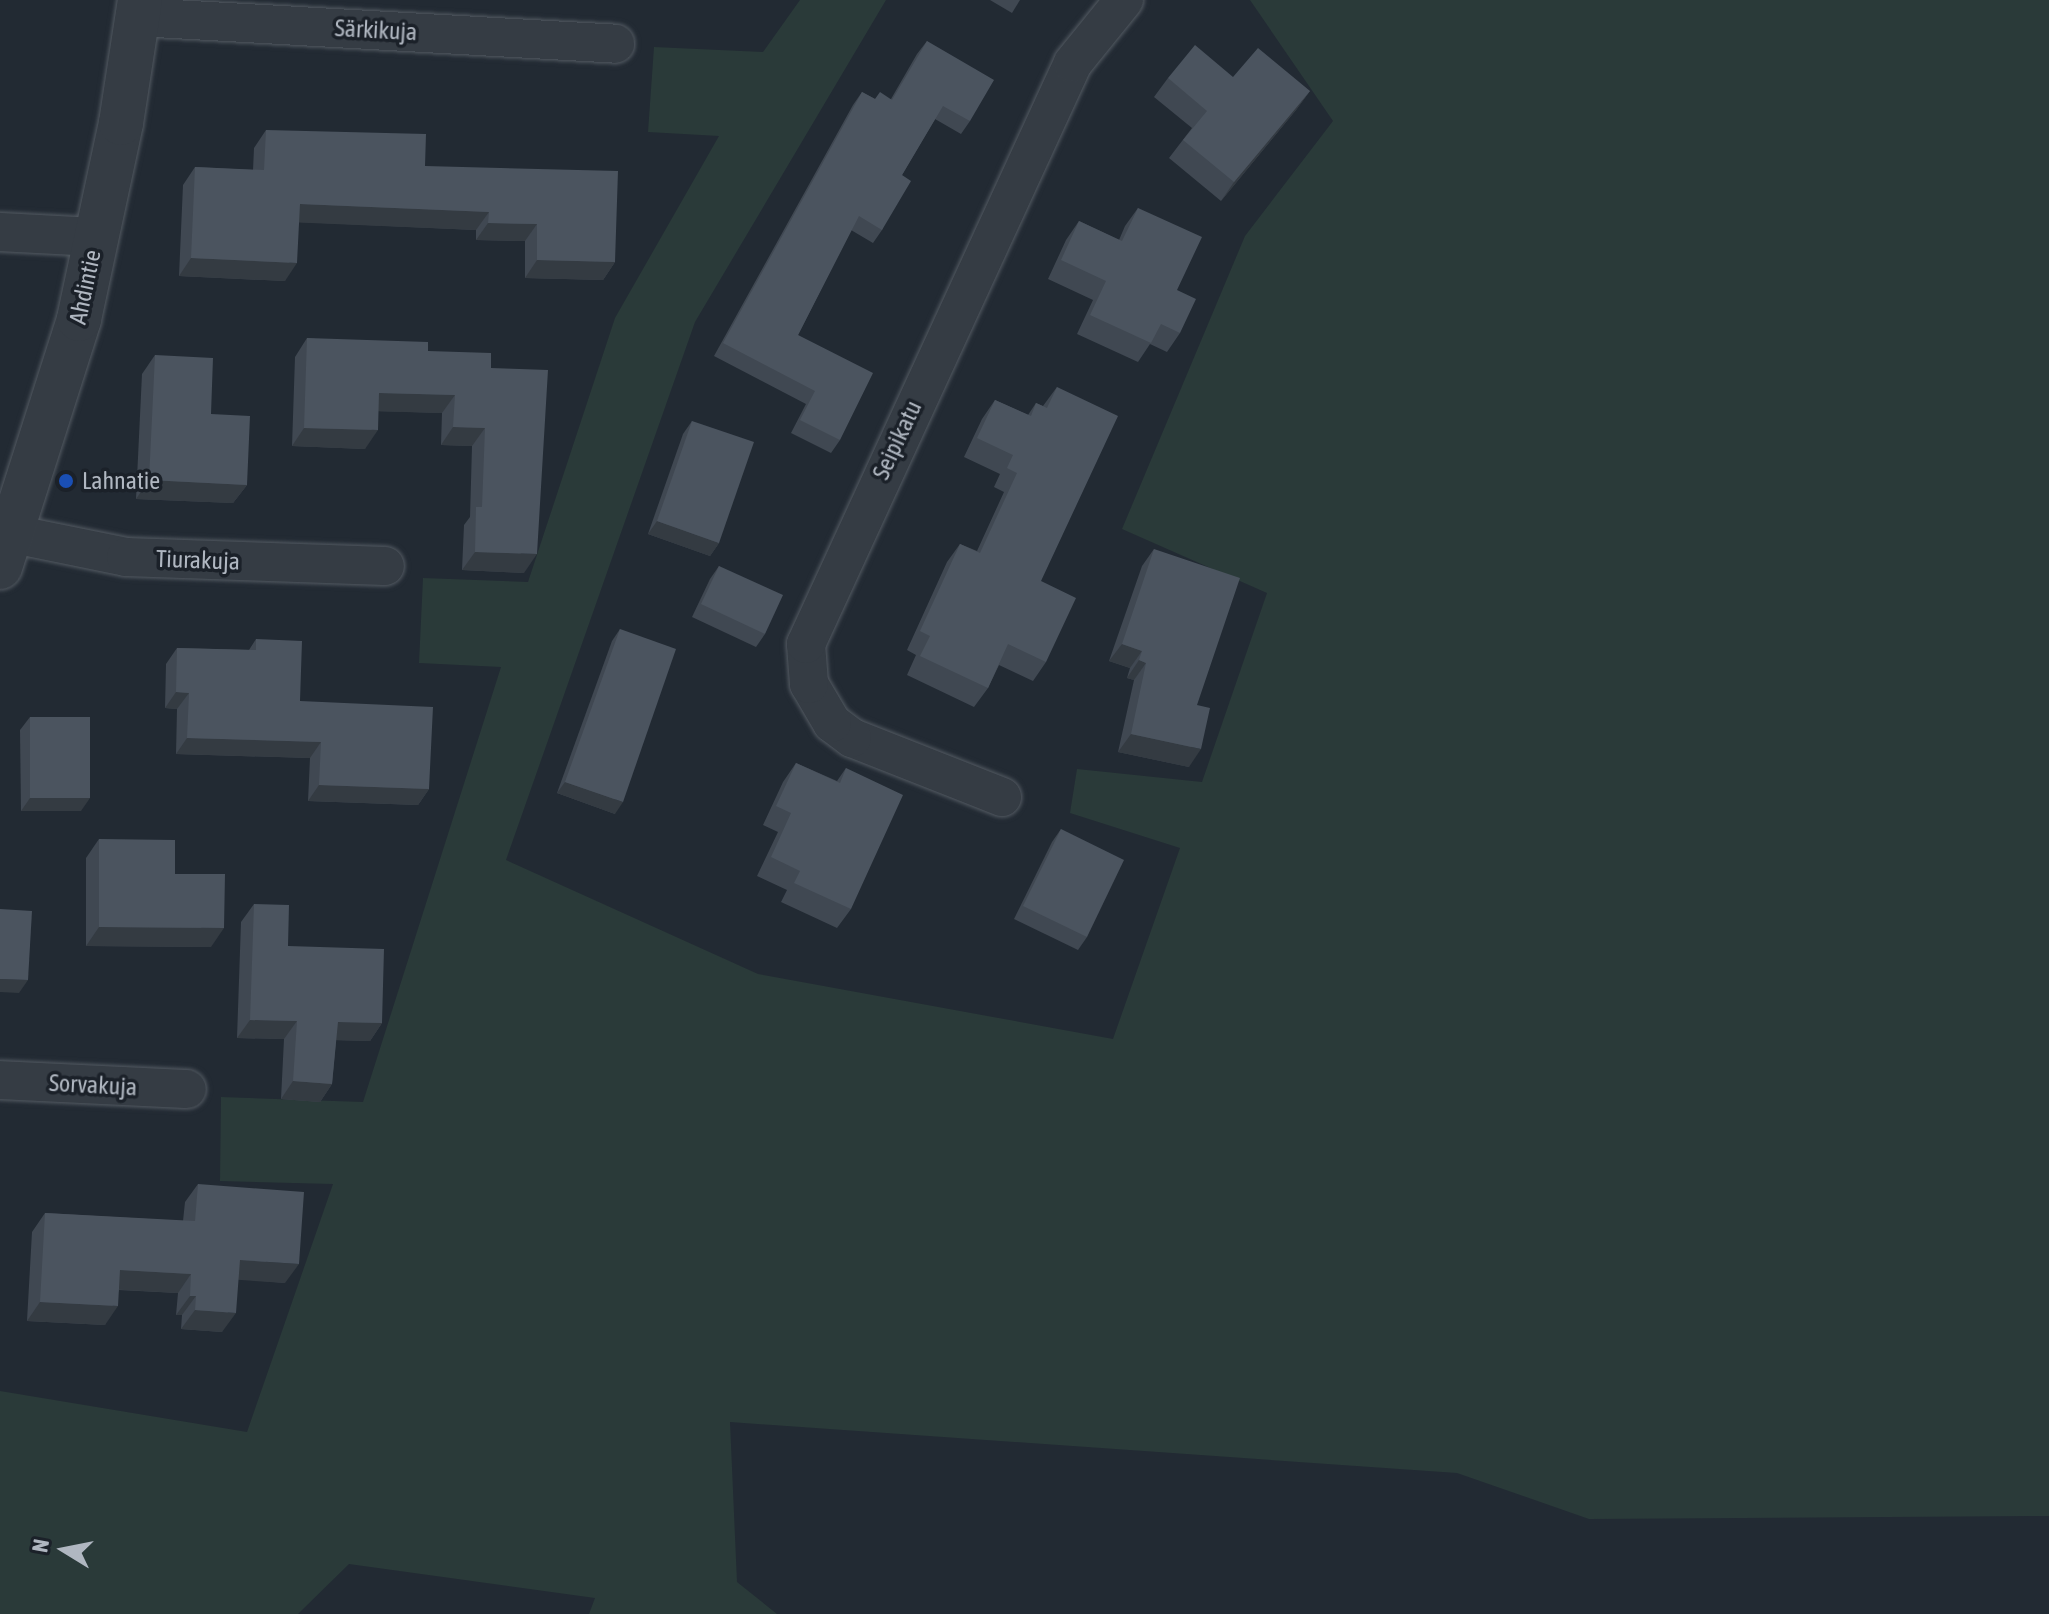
<!DOCTYPE html>
<meta charset="utf-8">
<style>
body{margin:0}
#map{position:relative;width:2049px;height:1614px;overflow:hidden;background:#222a33;font-family:"Asap Condensed",sans-serif}
div>[style]{position:absolute}
[style*='--x']{left:calc(var(--x)*1px);top:calc(var(--y)*1px);width:calc(var(--w)*1px);rotate:calc(var(--a)*1deg)}
.green>*{inset:0;background:#2a3a39}
.roads{filter:drop-shadow(0 0 2px #535a62) drop-shadow(0 0 2px #535a62)}
.minor>*{height:38px;margin:-19px;padding:0 19px;transform-origin:19px;border-radius:19px;background:#353c44}
.tertiary>*{height:44px;margin:-22px;padding:0 22px;transform-origin:22px;border-radius:22px;background:#353c44}
.wall>*{inset:0;background:#404852}
.shaded-wall>*{inset:0;background:#343b42}
.building>*{inset:0;background:#4b545f}
.dots>*{width:22px;height:22px;translate:-50% -50%;box-sizing:border-box;border:4px solid #1b2129;border-radius:50%}
span{translate:-50% -50%;white-space:nowrap;text-align:center;line-height:1.15;-webkit-text-stroke:7px #1b2129;paint-order:stroke}
.street-label{font-size:24px;color:#b0b7c1}
.poi-label{font-size:24px;color:#b0b7c1}
.left{translate:0 -50%;text-align:left}
.north{position:absolute;left:24px;top:1510px;width:80px;height:80px;-webkit-text-stroke:6px #1b2129;paint-order:stroke;rotate:280deg;font-size:22px;font-weight:700;line-height:32px;text-align:center;color:#b0b7c1}
.north::after{content:'';display:block;margin:auto;width:28px;height:36px;background:#b0b7c1;clip-path:polygon(50% 0,100% 100%,50% 72%,0 100%)}
</style>
<div id="map">
<div class="green">
<i style="clip-path:polygon(800px 0,886px 0,695px 322px,506px 860px,758px 974px,1113px 1039px,1180px 848px,1070px 813px,1077px 769px,1202px 782px,1267px 593px,1122px 529px,1245px 236px,1333px 121px,1250px 0,2049px 0,2049px 1516px,1589px 1519px,1457px 1473px,730px 1422px,737px 1582px,777px 1614px,589px 1614px,595px 1598px,349px 1564px,298px 1614px,0 1614px,0 1391px,247px 1432px,333px 1184px,220px 1181px,221px 1097px,363px 1102px,501px 667px,419px 663px,423px 578px,528px 582px,615px 318px,719px 136px,648px 132px,654px 47px,763px 52px)"></i>
</div>
<div class="roads">
<div class="minor">
<i style="--x:138;--y:17;--w:478;--a:3.2"></i>
<i style="--x:0;--y:232;--w:95;--a:3"></i>
<i style="--x:13;--y:534;--w:115;--a:11.5"></i>
<i style="--x:126;--y:557;--w:259;--a:2"></i>
<i style="--x:1002;--y:797;--w:161;--a:-158.5"></i>
<i style="--x:852;--y:738;--w:25;--a:-143"></i>
<i style="--x:832;--y:723;--w:45;--a:-120.5"></i>
<i style="--x:809;--y:684;--w:40;--a:-94.3"></i>
<i style="--x:806;--y:644;--w:639;--a:-65.32"></i>
<i style="--x:1073;--y:63;--w:81;--a:-51"></i>
<i style="--x:0;--y:1080;--w:187;--a:2.8"></i>
</div>
<div class="tertiary">
<i style="--x:0;--y:567;--w:260;--a:-72.3"></i>
<i style="--x:79;--y:319;--w:200;--a:-77.9"></i>
<i style="--x:121;--y:123;--w:124;--a:-81.2"></i>
</div>
</div>
<div class="wall">
<i style="clip-path:polygon(990px 0,1020px 0,1012px 13px)"></i>
<i style="clip-path:polygon(927px 41px,970px 121px,961px 134px,935px 119px,902px 175px,882px 230px,873px 243px,851px 230px,798px 335px,840px 440px,831px 453px,791px 433px,806px 404px,714px 356px,853px 105px,862px 92px,875px 99px,891px 99px,917px 54px)"></i>
<i style="clip-path:polygon(1233px 77px,1310px 91px,1296px 110px,1221px 201px,1169px 158px,1192px 128px,1154px 97px,1168px 78px)"></i>
<i style="clip-path:polygon(266px 130px,425px 166px,615px 262px,603px 280px,525px 278px,525px 241px,476px 240px,476px 230px,299px 222px,285px 281px,179px 276px,183px 185px,195px 167px,253px 170px,254px 148px)"></i>
<i style="clip-path:polygon(1138px 208px,1177px 290px,1180px 333px,1167px 352px,1150px 344px,1138px 362px,1077px 334px,1093px 300px,1048px 279px,1066px 240px,1079px 221px,1119px 240px,1125px 226px)"></i>
<i style="clip-path:polygon(307px 338px,428px 351px,491px 368px,524px 573px,462px 570px,464px 525px,470px 517px,472px 446px,441px 445px,442px 413px,378px 411px,365px 449px,292px 446px,295px 357px)"></i>
<i style="clip-path:polygon(155px 355px,247px 485px,233px 503px,136px 499px,142px 374px)"></i>
<i style="clip-path:polygon(1057px 387px,1041px 581px,1046px 662px,1033px 681px,999px 665px,988px 688px,974px 707px,907px 675px,916px 655px,907px 650px,947px 562px,960px 544px,977px 551px,1004px 492px,994px 487px,1000px 474px,964px 457px,982px 419px,995px 400px,1028px 415px,1036px 403px,1043px 406px)"></i>
<i style="clip-path:polygon(692px 421px,719px 543px,710px 556px,648px 534px,683px 434px)"></i>
<i style="clip-path:polygon(1154px 549px,1197px 705px,1189px 767px,1118px 752px,1134px 680px,1127px 678px,1130px 668px,1109px 661px,1142px 566px)"></i>
<i style="clip-path:polygon(719px 566px,765px 634px,756px 647px,692px 617px,710px 579px)"></i>
<i style="clip-path:polygon(620px 629px,615px 814px,557px 793px,612px 641px)"></i>
<i style="clip-path:polygon(256px 639px,300px 701px,429px 789px,418px 805px,308px 801px,310px 758px,176px 754px,177px 709px,165px 708px,166px 664px,177px 648px,249px 650px)"></i>
<i style="clip-path:polygon(30px 717px,81px 811px,21px 811px,20px 730px)"></i>
<i style="clip-path:polygon(796px 763px,837px 781px,846px 768px,851px 909px,837px 928px,781px 902px,787px 890px,757px 876px,778px 832px,763px 825px,783px 782px)"></i>
<i style="clip-path:polygon(1061px 829px,1087px 937px,1078px 950px,1014px 919px,1052px 842px)"></i>
<i style="clip-path:polygon(99px 839px,175px 874px,211px 947px,86px 946px,86px 858px)"></i>
<i style="clip-path:polygon(254px 904px,288px 946px,382px 1023px,370px 1041px,336px 1040px,332px 1084px,320px 1102px,281px 1099px,284px 1039px,237px 1038px,241px 922px)"></i>
<i style="clip-path:polygon(198px 1184px,285px 1283px,238px 1279px,222px 1332px,181px 1329px,182px 1315px,176px 1315px,178px 1293px,119px 1290px,105px 1325px,27px 1321px,32px 1232px,45px 1213px,183px 1221px,185px 1202px)"></i>
</div>
<div class="shaded-wall">
<i style="clip-path:polygon(1310px 91px,1296px 110px,1221px 201px,1234px 182px)"></i>
<i style="clip-path:polygon(300px 204px,489px 212px,476px 230px,287px 222px)"></i>
<i style="clip-path:polygon(488px 223px,537px 224px,525px 241px,476px 240px)"></i>
<i style="clip-path:polygon(191px 258px,297px 263px,285px 281px,179px 276px)"></i>
<i style="clip-path:polygon(537px 260px,615px 262px,603px 280px,525px 278px)"></i>
<i style="clip-path:polygon(379px 393px,455px 395px,442px 413px,366px 411px)"></i>
<i style="clip-path:polygon(453px 427px,485px 428px,472px 446px,441px 445px)"></i>
<i style="clip-path:polygon(304px 428px,378px 430px,365px 449px,292px 446px)"></i>
<i style="clip-path:polygon(149px 480px,247px 485px,233px 503px,136px 499px)"></i>
<i style="clip-path:polygon(657px 521px,719px 543px,710px 556px,648px 534px)"></i>
<i style="clip-path:polygon(475px 552px,537px 554px,524px 573px,462px 570px)"></i>
<i style="clip-path:polygon(1122px 644px,1142px 651px,1130px 668px,1109px 661px)"></i>
<i style="clip-path:polygon(1139px 660px,1146px 663px,1134px 680px,1127px 678px)"></i>
<i style="clip-path:polygon(176px 692px,189px 693px,177px 709px,165px 708px)"></i>
<i style="clip-path:polygon(1131px 734px,1201px 749px,1189px 767px,1118px 752px)"></i>
<i style="clip-path:polygon(187px 738px,321px 742px,310px 758px,176px 754px)"></i>
<i style="clip-path:polygon(565px 782px,623px 802px,615px 814px,557px 793px)"></i>
<i style="clip-path:polygon(319px 785px,429px 789px,418px 805px,308px 801px)"></i>
<i style="clip-path:polygon(30px 798px,90px 798px,81px 811px,21px 811px)"></i>
<i style="clip-path:polygon(99px 927px,224px 928px,211px 947px,86px 946px)"></i>
<i style="clip-path:polygon(0 979px,28px 980px,19px 993px,0 992px)"></i>
<i style="clip-path:polygon(250px 1020px,297px 1021px,284px 1039px,237px 1038px)"></i>
<i style="clip-path:polygon(338px 1022px,382px 1023px,370px 1041px,326px 1040px)"></i>
<i style="clip-path:polygon(293px 1081px,332px 1084px,320px 1102px,281px 1099px)"></i>
<i style="clip-path:polygon(240px 1260px,299px 1264px,285px 1283px,226px 1279px)"></i>
<i style="clip-path:polygon(120px 1270px,191px 1274px,178px 1293px,107px 1289px)"></i>
<i style="clip-path:polygon(190px 1296px,196px 1296px,182px 1315px,176px 1315px)"></i>
<i style="clip-path:polygon(40px 1302px,118px 1306px,105px 1325px,27px 1321px)"></i>
<i style="clip-path:polygon(195px 1310px,236px 1313px,222px 1332px,181px 1329px)"></i>
</div>
<div class="building">
<i style="clip-path:polygon(927px 41px,994px 80px,970px 121px,943px 106px,902px 175px,911px 181px,882px 230px,859px 216px,798px 335px,873px 373px,840px 440px,800px 420px,815px 391px,723px 343px,862px 92px,875px 99px,880px 92px,892px 100px)"></i>
<i style="clip-path:polygon(1195px 45px,1233px 77px,1258px 48px,1310px 91px,1234px 182px,1183px 140px,1207px 111px,1168px 78px)"></i>
<i style="clip-path:polygon(266px 130px,426px 134px,425px 166px,618px 171px,615px 262px,537px 260px,537px 224px,488px 223px,489px 212px,300px 204px,297px 263px,191px 258px,195px 167px,264px 170px)"></i>
<i style="clip-path:polygon(1138px 208px,1202px 237px,1177px 290px,1196px 299px,1180px 333px,1161px 324px,1151px 343px,1090px 315px,1106px 281px,1061px 260px,1079px 221px,1122px 241px)"></i>
<i style="clip-path:polygon(307px 338px,428px 342px,428px 351px,491px 353px,491px 368px,548px 370px,537px 554px,475px 552px,476px 507px,482px 507px,485px 428px,453px 427px,455px 395px,379px 393px,378px 430px,304px 428px)"></i>
<i style="clip-path:polygon(155px 355px,213px 358px,211px 414px,250px 416px,247px 485px,149px 480px)"></i>
<i style="clip-path:polygon(1057px 387px,1118px 416px,1041px 581px,1076px 598px,1046px 662px,1008px 644px,988px 688px,920px 656px,930px 636px,920px 631px,960px 544px,980px 553px,1017px 473px,1007px 468px,1013px 455px,977px 438px,995px 400px,1031px 416px,1036px 403px,1047px 408px)"></i>
<i style="clip-path:polygon(692px 421px,754px 442px,719px 543px,657px 521px)"></i>
<i style="clip-path:polygon(1154px 549px,1240px 578px,1197px 705px,1210px 708px,1201px 749px,1131px 734px,1146px 663px,1139px 660px,1142px 651px,1122px 644px)"></i>
<i style="clip-path:polygon(719px 566px,783px 595px,765px 634px,701px 604px)"></i>
<i style="clip-path:polygon(620px 629px,676px 649px,623px 802px,565px 782px)"></i>
<i style="clip-path:polygon(256px 639px,302px 641px,300px 701px,433px 707px,429px 789px,319px 785px,321px 742px,187px 738px,189px 693px,176px 692px,177px 648px,256px 650px)"></i>
<i style="clip-path:polygon(30px 717px,90px 717px,90px 798px,30px 798px)"></i>
<i style="clip-path:polygon(796px 763px,840px 783px,846px 768px,903px 795px,851px 909px,794px 883px,800px 871px,771px 857px,791px 813px,776px 806px)"></i>
<i style="clip-path:polygon(1061px 829px,1124px 860px,1087px 937px,1023px 906px)"></i>
<i style="clip-path:polygon(99px 839px,175px 840px,175px 874px,225px 874px,224px 928px,99px 927px)"></i>
<i style="clip-path:polygon(254px 904px,289px 905px,288px 946px,384px 949px,382px 1023px,338px 1022px,332px 1084px,293px 1081px,297px 1021px,250px 1020px)"></i>
<i style="clip-path:polygon(0 909px,32px 911px,28px 980px,0 979px)"></i>
<i style="clip-path:polygon(198px 1184px,304px 1192px,299px 1264px,240px 1260px,236px 1313px,195px 1310px,196px 1296px,190px 1296px,191px 1274px,120px 1270px,118px 1306px,40px 1302px,45px 1213px,195px 1221px)"></i>
</div>
<div class="dots">
<i style="left:66px;top:481px;background:#1a4fb4"></i>
</div>
<div class="street-label">
<span style="left:376px;top:30px;rotate:3deg">Särkikuja</span>
<span style="left:85px;top:287px;rotate:-78deg">Ahdintie</span>
<span style="left:897px;top:440px;rotate:-65deg">Seipikatu</span>
<span style="left:198px;top:560px;rotate:2deg">Tiurakuja</span>
<span style="left:93px;top:1085px;rotate:3deg">Sorvakuja</span>
</div>
<div class="poi-label">
<span class="left" style="left:82px;top:481px">Lahnatie</span>
</div>
<div class="north">N</div>
</div>
